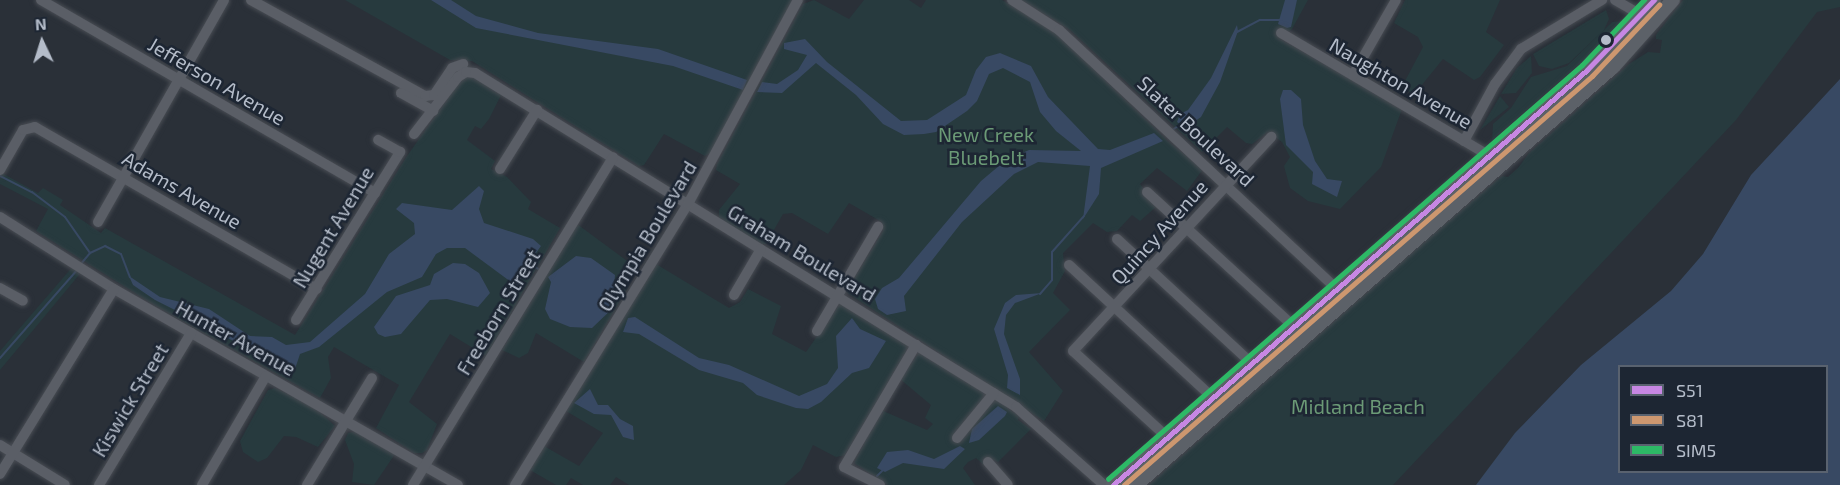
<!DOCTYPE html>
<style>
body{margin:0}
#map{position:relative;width:1840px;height:485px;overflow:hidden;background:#2a3038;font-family:"Exo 2",sans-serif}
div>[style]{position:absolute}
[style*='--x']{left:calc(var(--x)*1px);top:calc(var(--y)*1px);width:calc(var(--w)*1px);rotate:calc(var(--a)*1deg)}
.green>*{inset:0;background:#273a3e}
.water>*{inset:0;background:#384963}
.stream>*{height:2px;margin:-1px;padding:0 1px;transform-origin:1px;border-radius:1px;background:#384963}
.roads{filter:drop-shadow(0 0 2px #484c53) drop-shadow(0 0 2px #484c53)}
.minor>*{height:10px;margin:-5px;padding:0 5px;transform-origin:5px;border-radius:5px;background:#5a5e66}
.major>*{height:14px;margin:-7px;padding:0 7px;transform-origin:7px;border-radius:7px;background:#5c6168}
.bus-1>*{height:4.5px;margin:-2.25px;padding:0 2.25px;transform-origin:2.25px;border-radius:2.25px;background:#c787e3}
.bus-2>*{height:4.5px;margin:-2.25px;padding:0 2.25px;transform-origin:2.25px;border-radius:2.25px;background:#cd976f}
.bus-3>*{height:4.5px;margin:-2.25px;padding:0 2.25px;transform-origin:2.25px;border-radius:2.25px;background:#2db966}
.dots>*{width:16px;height:16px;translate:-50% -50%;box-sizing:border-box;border:3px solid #1d2633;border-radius:50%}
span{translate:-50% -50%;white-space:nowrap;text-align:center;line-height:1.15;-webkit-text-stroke:5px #1d2633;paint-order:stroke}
.street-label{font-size:20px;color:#b4bcc9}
.park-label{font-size:20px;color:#6b9a76}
.legend{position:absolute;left:1618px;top:365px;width:210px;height:108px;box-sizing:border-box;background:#1d2633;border:2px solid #59626f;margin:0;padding:8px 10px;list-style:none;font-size:18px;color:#b4bcc9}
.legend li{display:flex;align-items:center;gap:12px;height:30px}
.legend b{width:30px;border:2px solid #59626f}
.north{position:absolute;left:12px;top:12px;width:60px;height:60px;-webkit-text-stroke:4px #1d2633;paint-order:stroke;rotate:356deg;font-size:16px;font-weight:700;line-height:24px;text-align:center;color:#b4bcc9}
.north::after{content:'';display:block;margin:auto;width:21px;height:27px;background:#b4bcc9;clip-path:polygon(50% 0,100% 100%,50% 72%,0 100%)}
</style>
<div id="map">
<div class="green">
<i style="clip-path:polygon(345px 0,793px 0,712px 152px,705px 156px,664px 134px,644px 165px,639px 166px,472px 61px,450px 60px)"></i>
<i style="clip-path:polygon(814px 0,849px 19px,864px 0,909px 0,921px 8px,926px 0,1002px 0,1056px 33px,1170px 143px,1203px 169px,1187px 191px,1157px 168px,1140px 184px,1157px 206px,1140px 221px,1132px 215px,1117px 231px,1107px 232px,1093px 223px,1063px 253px,1065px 271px,1053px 293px,1070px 310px,1029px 352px,1063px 391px,1044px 421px,846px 292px,883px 231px,882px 222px,849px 203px,828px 234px,792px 213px,783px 214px,766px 244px,759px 244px,719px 218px,719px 210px,740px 184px,716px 170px,717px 164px,803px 4px)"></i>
<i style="clip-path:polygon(1022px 0,1308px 0,1292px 29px,1280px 39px,1402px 109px,1381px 167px,1340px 209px,1308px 201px,1290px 188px,1284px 166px,1290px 157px,1282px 142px,1268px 132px,1252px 144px,1246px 143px,1227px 127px,1202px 152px,1070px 30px)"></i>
<i style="clip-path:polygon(1405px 0,1500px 0,1486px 32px,1504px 45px,1480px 77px,1474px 80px,1443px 59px,1417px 91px,1411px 93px,1404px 87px,1406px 79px,1423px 47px,1418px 37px,1394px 23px)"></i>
<i style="clip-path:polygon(1683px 0,1840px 0,1840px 7px,1817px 12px,1736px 120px,1393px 485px,1149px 485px,1445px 224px,1502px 176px,1508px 177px,1518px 168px,1529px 153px,1629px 64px,1648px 52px,1660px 53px,1662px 40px,1656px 39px,1656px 35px)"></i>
<i style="clip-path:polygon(1606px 10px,1609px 19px,1604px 30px,1569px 63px,1552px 69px,1539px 66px,1533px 54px)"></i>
<i style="clip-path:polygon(1622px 21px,1586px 58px,1492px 140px,1493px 124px,1511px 108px,1531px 77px,1567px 66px,1612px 22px)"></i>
<i style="clip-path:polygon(1638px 30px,1639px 34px,1504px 154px,1504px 151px)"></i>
<i style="clip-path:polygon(1531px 56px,1532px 73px,1516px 93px,1501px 94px,1517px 68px)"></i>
<i style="clip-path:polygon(469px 75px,502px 93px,489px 119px,481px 129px,475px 126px,467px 140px,495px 161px,491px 169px,507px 177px,531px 202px,528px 209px,560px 228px,486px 356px,450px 334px,409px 402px,437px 424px,427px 450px,422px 453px,414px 453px,376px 428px,399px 385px,334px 347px,328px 357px,331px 378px,320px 398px,154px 305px,36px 231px,48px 209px,0 184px,0 172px,38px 193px,43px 188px,63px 200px,60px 205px,101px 233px,105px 228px,295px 335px,407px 156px,463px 77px)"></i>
<i style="clip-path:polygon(1500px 96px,1509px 107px,1480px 130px)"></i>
<i style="clip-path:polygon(1483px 169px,1438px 212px,1350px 286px)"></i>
<i style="clip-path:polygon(577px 224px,638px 269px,610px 318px,584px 362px,536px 333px,528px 353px,519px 358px,502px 350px)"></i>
<i style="clip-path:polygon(75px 264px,84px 269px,0 370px,0 351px)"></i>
<i style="clip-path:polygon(656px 264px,729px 308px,740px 302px,748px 289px,781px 306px,772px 334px,806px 352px,842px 301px,910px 345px,845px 455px,836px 457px,813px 445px,801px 470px,784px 485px,629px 485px,616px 477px,610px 485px,583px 485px,571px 478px,566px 485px,556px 485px,530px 470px,544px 446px,579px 466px,603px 433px,566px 411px)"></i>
<i style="clip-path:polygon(919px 353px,970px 382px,1019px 416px,1018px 420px,1031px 429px,998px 462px,991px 459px,984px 465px,976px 458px,968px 462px,963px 468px,975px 485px,887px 485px,854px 463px,881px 410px,927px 430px,933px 424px,925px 418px,931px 405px,900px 379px)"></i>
<i style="clip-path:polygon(1250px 375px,1129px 485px,1122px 485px,1248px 374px)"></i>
<i style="clip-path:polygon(275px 388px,313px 406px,335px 426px,318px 447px,296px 437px,284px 436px,267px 458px,258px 462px,243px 452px,240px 441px,268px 390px)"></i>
<i style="clip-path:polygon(357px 431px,395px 454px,374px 485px,352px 482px,354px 464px,345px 440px,348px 433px)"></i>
</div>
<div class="water">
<i style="clip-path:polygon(431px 0,451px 0,476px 16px,538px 33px,658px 49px,747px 80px,743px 90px,673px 66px,476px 28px)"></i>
<i style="clip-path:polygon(1285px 0,1297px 0,1291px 27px,1287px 28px,1278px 24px)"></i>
<i style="clip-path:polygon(1237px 25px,1238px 31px,1220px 82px,1201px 117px,1185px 128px,1177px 122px,1180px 114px,1188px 110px,1211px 78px)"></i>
<i style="clip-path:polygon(805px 39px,827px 62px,901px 121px,927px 120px,966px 95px,976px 70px,986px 57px,1000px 53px,1031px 66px,1048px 97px,1098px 149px,1110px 150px,1154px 133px,1163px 141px,1101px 168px,1099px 194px,1083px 219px,1090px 166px,1038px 162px,1014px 174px,962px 222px,904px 296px,906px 311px,887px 315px,878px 309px,875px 299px,882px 288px,899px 278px,981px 181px,1006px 160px,1029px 150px,1081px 151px,1056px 131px,1040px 112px,1030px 82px,1003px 68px,989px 74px,977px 101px,967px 111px,936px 132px,924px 134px,904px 135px,883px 124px,856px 95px,816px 63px,782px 93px,757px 92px,762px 82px,777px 84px,798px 70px,807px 55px,784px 49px,784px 43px)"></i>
<i style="clip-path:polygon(evenodd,1840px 79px,1840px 485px,1476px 485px,1515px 433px,1581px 365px,1671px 291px,1703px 254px,1751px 175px,1840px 79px,1620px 366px,1826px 366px,1826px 472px,1620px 472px,1620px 366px)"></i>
<i style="clip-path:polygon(1283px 90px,1291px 90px,1301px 99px,1303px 125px,1315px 161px,1327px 179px,1342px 181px,1337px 197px,1312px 184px,1313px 172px,1286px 145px,1280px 99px)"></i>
<i style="clip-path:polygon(479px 186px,484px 191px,479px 209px,484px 223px,533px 239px,541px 246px,523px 271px,519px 288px,465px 248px,447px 248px,436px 254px,422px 277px,387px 292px,319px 347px,300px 354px,295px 369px,284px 371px,274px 361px,274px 355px,250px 349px,213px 331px,206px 326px,204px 316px,177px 311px,155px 300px,133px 285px,129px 276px,160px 297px,209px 309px,250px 336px,272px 337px,286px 345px,310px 342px,365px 294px,389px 254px,415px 234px,414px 223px,396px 209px,402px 203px,452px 210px)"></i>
<i style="clip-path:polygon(576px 256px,591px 258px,615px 275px,612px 309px,592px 328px,570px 327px,550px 319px,545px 309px,551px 282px,548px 277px)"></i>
<i style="clip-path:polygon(453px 263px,465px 264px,479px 273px,490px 293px,478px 307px,447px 299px,430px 300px,401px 334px,385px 337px,378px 334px,374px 327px,396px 296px,430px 285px,434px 274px)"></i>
<i style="clip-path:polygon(1042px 293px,1015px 303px,1006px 315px,1004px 334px,1020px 379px,1020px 395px,1007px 388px,1008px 375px,994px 329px,1005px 303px,1016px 295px)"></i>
<i style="clip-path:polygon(635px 317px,699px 358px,729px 365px,799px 396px,827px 384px,838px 368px,836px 336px,852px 318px,860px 329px,886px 341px,869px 368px,852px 373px,821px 402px,808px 409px,796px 408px,757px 395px,743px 383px,699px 370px,639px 334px,623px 332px,628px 318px)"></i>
<i style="clip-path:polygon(590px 389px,598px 405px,608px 405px,620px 419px,633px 426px,634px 440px,623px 437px,611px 415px,594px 414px,574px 403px)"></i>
<i style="clip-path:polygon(998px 406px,1007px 412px,1005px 416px,979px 440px,969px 443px,972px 429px)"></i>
<i style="clip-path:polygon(960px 446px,965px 449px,944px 469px,903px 463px,885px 472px,877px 468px,887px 452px,908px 450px,934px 459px)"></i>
</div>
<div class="stream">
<i style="--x:1237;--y:32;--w:26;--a:-28"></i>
<i style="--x:1260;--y:20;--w:22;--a:0"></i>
<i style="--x:1172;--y:130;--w:13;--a:-32"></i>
<i style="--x:0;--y:176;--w:36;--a:27"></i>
<i style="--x:32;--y:192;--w:41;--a:37.1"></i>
<i style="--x:65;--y:217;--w:44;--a:55.2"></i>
<i style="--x:90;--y:253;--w:17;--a:-25"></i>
<i style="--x:105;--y:246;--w:18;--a:27"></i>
<i style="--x:121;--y:254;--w:25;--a:69"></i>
<i style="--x:527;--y:262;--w:15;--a:32"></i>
<i style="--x:80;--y:265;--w:16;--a:-50"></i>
<i style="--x:1040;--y:294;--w:18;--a:-49"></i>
<i style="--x:1052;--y:280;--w:28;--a:-90"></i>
<i style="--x:1052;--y:252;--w:48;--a:-48.4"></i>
<i style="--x:0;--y:358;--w:117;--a:-48.8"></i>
<i style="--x:877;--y:476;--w:8;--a:-45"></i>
</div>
<div class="roads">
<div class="minor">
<i style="--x:41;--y:0;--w:386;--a:30"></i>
<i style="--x:251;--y:0;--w:199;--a:28.9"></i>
<i style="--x:425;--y:96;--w:9;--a:-6"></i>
<i style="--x:434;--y:95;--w:32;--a:-56"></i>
<i style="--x:452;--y:68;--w:12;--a:-20"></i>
<i style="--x:1012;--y:0;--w:56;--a:32.6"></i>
<i style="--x:1059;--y:30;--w:394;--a:43"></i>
<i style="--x:1615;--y:0;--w:46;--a:29.9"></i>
<i style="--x:1281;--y:33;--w:258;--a:30.5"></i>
<i style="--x:1353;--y:75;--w:86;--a:-60.2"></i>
<i style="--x:401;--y:93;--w:37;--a:29"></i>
<i style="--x:414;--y:134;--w:72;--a:-52.3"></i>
<i style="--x:458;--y:77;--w:9;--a:-32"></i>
<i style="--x:466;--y:72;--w:9;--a:6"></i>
<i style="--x:475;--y:73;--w:636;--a:31.69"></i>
<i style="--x:1016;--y:407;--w:118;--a:41.6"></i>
<i style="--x:1464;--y:141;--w:65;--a:-61.5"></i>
<i style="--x:1495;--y:84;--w:44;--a:-53.4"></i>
<i style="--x:1521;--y:49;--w:95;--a:-31.2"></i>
<i style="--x:500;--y:169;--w:70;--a:-57.9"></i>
<i style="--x:0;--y:170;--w:46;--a:-60.1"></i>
<i style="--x:23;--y:130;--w:12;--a:-14"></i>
<i style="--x:35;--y:127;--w:325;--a:29.9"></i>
<i style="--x:1147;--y:192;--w:198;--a:42.5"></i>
<i style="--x:0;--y:217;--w:135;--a:32.3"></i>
<i style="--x:114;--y:289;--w:396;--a:29.7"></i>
<i style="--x:98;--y:222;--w:255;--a:-60.4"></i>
<i style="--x:1117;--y:239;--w:197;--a:42.7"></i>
<i style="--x:1069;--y:265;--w:195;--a:42.7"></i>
<i style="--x:0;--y:288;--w:26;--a:29"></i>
<i style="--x:734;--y:295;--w:53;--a:-59.6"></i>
<i style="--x:296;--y:320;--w:198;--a:-58.2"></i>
<i style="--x:400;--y:152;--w:25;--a:-151"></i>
<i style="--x:817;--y:331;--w:121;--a:-59.6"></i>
<i style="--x:1167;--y:437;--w:127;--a:-137.5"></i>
<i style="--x:1073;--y:351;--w:292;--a:-47.2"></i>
<i style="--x:957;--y:438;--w:58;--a:-50.6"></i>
<i style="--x:0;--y:445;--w:76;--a:31.6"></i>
<i style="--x:988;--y:462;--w:30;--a:49"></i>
<i style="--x:0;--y:474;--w:217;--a:-58.4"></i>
<i style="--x:99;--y:485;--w:178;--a:-58.8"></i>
<i style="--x:202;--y:485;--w:126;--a:-59.6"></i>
<i style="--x:307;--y:485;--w:125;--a:-58.7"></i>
<i style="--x:413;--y:485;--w:384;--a:-58.6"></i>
<i style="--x:515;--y:485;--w:330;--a:-58.4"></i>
<i style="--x:688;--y:204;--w:232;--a:-61.7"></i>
<i style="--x:880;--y:485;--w:40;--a:-153.4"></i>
<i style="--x:844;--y:467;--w:142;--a:-59.5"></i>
</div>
<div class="major">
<i style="--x:1113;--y:485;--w:630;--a:-41.2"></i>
<i style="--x:1587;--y:70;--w:97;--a:-46.3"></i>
<i style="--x:1136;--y:485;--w:634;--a:-41.23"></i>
<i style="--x:1613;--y:67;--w:90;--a:-48.2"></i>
</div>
</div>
<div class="bus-1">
<i style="--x:1113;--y:485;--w:630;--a:-41.2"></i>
<i style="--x:1587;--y:70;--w:97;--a:-46.3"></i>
</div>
<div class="bus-2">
<i style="--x:1124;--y:485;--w:622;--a:-41.15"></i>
<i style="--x:1592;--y:76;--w:98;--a:-46.7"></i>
</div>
<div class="bus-3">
<i style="--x:1108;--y:479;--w:629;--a:-41.13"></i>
<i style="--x:1582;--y:65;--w:90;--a:-46.4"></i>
</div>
<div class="dots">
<i style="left:1606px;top:40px;background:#b4bcc9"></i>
</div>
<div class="street-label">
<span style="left:217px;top:81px;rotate:30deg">Jefferson Avenue</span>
<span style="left:1401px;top:83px;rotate:30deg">Naughton Avenue</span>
<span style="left:1196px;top:131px;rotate:43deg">Slater Boulevard</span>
<span style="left:182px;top:190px;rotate:30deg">Adams Avenue</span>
<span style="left:333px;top:227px;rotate:-59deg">Nugent Avenue</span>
<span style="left:1159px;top:232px;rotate:-48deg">Quincy Avenue</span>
<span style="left:647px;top:236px;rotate:-59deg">Olympia Boulevard</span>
<span style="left:802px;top:253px;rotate:31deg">Graham Boulevard</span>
<span style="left:498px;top:312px;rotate:-59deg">Freeborn Street</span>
<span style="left:236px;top:338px;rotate:29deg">Hunter Avenue</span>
<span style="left:130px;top:400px;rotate:-59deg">Kiswick Street</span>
</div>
<div class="park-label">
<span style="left:986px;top:146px">New Creek<br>Bluebelt</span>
<span style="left:1358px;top:406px">Midland Beach</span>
</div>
<ul class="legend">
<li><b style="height:8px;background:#c787e3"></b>S51</li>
<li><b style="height:8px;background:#cd976f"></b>S81</li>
<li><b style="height:8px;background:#2db966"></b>SIM5</li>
</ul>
<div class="north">N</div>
</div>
